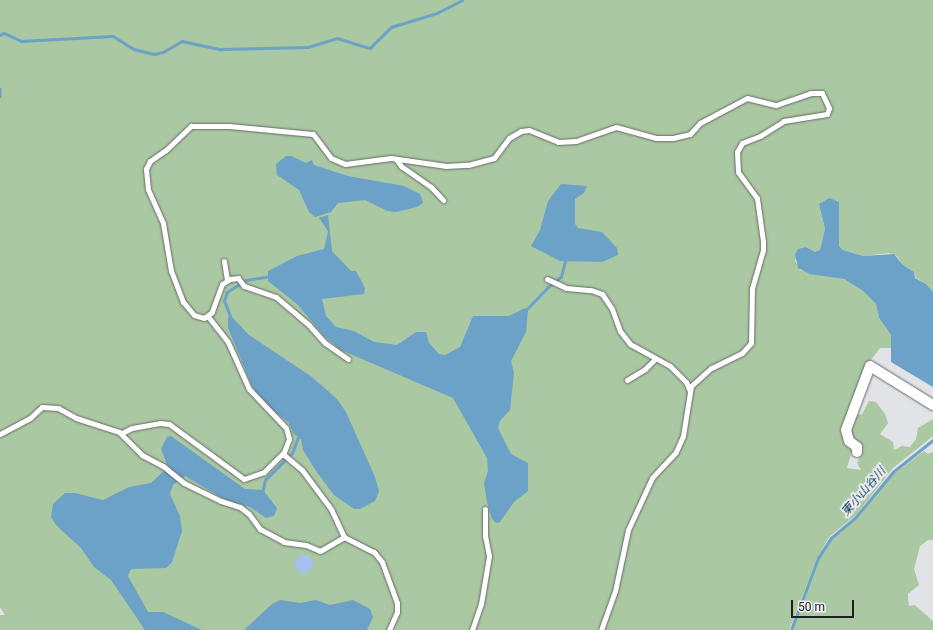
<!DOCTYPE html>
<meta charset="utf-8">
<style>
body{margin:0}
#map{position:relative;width:933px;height:630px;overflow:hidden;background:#e1e3e6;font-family:Roboto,"Noto Sans JP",sans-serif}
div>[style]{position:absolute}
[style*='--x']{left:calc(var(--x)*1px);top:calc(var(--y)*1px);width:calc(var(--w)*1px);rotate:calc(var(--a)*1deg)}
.green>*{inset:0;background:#aac8a1}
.water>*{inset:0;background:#6ca2c8}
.stream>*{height:2.5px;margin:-1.25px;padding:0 1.25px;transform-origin:1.25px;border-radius:1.25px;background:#6ca2c8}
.building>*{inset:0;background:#a6c0f5}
.round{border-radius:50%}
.roads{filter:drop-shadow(0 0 1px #686a6d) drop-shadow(0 0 1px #686a6d)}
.service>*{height:5px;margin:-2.5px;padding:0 2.5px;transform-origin:2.5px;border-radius:2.5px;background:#fff}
.minor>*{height:10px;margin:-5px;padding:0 5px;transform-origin:5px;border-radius:5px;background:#fff}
span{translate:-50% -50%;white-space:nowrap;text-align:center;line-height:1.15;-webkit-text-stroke:3.5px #eef0f4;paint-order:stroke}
.water-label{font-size:12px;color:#0e3a55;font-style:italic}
.scale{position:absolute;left:791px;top:600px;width:63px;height:18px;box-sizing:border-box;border:2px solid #202022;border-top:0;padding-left:5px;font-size:12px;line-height:14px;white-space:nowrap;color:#202022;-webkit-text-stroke:3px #eef0f4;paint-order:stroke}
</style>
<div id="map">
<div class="green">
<i style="clip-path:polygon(0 0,933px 0,933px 292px,926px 284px,915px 277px,914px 272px,903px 265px,897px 256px,889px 253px,863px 256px,843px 250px,839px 246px,829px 198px,819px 204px,825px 229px,820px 251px,815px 252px,806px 247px,795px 260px,800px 270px,844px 279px,863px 291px,876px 304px,879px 318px,891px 335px,893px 348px,880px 348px,868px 364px,845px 424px,852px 451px,847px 468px,861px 470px,857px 463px,863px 449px,849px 435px,854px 416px,862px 414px,869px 401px,876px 402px,885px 414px,888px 423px,880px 434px,893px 442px,894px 450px,902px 446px,910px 447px,916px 439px,918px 428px,933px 419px,933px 436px,893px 468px,856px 515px,830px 536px,818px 556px,789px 630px,0 630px,0 615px,5px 615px,0 607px)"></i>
<i style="clip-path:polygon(924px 451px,928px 454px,933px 452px,933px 540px,928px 540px,920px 546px,914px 569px,919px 585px,908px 594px,908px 599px,909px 606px,915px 605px,933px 621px,933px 630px,792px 630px,820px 558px,832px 538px,858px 517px,891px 476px)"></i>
</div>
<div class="water">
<i style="clip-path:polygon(286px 156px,291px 156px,306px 163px,312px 160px,314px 165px,348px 176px,404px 186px,420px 194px,423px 203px,417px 207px,396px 212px,387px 211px,365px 200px,338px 203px,331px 212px,315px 217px,309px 212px,299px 190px,277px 175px,276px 164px)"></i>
<i style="clip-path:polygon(561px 184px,587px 186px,584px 193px,575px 199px,575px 224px,578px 228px,602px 232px,617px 248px,618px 255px,602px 262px,560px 261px,531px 246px,540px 230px,548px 201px)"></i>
<i style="clip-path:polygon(829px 198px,839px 202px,839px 246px,843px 250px,863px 256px,894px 254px,903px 265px,914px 272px,915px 278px,926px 284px,933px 292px,933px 387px,891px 362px,891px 335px,879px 318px,876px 304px,863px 291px,844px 279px,810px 274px,798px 268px,795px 254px,798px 249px,806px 247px,815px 252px,820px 250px,825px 229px,819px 204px)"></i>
<i style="clip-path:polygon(328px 215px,332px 251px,351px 271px,356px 271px,365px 288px,364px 294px,322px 299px,326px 316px,336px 327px,354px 331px,374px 342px,397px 345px,416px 332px,426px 332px,429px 343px,439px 354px,445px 355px,460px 347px,473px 316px,509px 316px,525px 308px,528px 311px,526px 332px,511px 361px,514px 373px,510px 410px,500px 421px,498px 428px,511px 454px,528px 463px,528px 491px,514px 502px,500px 522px,496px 523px,492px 519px,487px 502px,484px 483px,488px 471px,487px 458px,453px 398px,341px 350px,324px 336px,298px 305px,268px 281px,268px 271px,297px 256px,324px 249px,328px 231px,319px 218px)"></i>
<i style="clip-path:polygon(231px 316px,249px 335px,312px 377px,337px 399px,346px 412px,375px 477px,379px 491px,375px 501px,360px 509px,354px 509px,334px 495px,316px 471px,303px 450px,301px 439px,294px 434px,288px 422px,266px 405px,253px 388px,228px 328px,228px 317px)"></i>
<i style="clip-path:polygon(171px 436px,245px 489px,263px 490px,277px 508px,274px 516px,266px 518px,250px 507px,224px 499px,185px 476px,173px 485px,170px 494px,180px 516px,182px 531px,172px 562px,166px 568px,131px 569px,128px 576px,148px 612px,163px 612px,202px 630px,145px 630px,111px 580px,94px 567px,81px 548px,57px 526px,51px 517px,53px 504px,65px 493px,75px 493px,103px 500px,129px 487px,151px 483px,168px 467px,161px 449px,167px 437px)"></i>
<i style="clip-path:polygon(280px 600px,300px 603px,316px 600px,330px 605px,353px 600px,370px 609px,373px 617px,367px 630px,244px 630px,272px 604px)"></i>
</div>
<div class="stream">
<i style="--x:0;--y:35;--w:4;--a:-27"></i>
<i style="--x:4;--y:33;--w:19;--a:25"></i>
<i style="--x:21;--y:41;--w:92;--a:-3.1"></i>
<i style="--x:113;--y:36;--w:25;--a:32"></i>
<i style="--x:134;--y:49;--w:21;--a:14"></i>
<i style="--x:154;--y:54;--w:9;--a:-13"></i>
<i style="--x:163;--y:52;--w:22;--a:-30"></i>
<i style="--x:182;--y:41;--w:40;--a:12"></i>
<i style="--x:221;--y:49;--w:87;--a:-1.3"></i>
<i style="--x:308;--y:47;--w:30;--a:-17"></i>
<i style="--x:337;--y:38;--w:34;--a:17"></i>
<i style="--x:370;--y:48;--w:30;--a:-45"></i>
<i style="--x:391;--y:27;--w:48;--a:-16.9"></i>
<i style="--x:437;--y:13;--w:28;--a:-27"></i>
<i style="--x:0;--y:89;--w:7;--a:90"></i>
<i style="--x:525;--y:311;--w:33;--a:-46"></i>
<i style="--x:548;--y:287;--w:16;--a:-38"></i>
<i style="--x:561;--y:277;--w:16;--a:-76"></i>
<i style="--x:231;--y:319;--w:19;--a:-111"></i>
<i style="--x:224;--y:301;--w:9;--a:-72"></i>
<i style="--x:227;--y:292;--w:22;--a:-32"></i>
<i style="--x:246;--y:280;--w:25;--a:-9"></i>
<i style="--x:262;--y:493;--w:13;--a:-77"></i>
<i style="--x:265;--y:480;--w:38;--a:-45"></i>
<i style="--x:292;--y:453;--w:19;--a:-69"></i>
<i style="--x:791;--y:630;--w:77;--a:-69.4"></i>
<i style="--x:818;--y:558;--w:24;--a:-57"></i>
<i style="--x:831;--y:538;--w:31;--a:-40"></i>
<i style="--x:855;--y:518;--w:60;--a:-50.4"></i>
<i style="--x:893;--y:472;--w:51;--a:-38.7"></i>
</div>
<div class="building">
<i class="round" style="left:295px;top:555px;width:18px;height:18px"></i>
</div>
<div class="roads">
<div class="service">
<i style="--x:396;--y:159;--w:9;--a:54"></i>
<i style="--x:401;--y:166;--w:37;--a:35"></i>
<i style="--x:431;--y:187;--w:18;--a:47"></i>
<i style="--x:224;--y:261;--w:19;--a:81"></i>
<i style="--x:547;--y:279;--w:21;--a:25"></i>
<i style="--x:566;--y:288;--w:25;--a:5"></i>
<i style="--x:591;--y:290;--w:12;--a:20"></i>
<i style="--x:602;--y:294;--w:18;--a:56"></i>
<i style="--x:612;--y:309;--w:23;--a:70"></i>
<i style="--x:620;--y:331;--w:16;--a:52"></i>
<i style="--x:630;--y:344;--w:46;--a:28.8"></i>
<i style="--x:670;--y:366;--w:23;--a:45"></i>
<i style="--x:686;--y:382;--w:10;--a:66"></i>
<i style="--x:348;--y:359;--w:28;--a:-145"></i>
<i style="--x:325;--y:343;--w:24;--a:-132"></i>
<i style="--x:309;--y:325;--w:43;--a:-139.7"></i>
<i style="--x:276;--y:297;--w:34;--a:-161"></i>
<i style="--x:244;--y:286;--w:10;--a:-127"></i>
<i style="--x:238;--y:278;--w:8;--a:173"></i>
<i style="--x:230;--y:279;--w:9;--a:148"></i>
<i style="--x:222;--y:284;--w:30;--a:110"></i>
<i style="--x:212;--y:312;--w:10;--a:143"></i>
<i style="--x:204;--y:318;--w:10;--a:-163"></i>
<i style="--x:194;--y:315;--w:17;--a:-130"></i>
<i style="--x:183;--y:302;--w:33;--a:-111"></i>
<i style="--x:171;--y:271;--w:49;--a:-99.5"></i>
<i style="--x:163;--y:223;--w:37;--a:-114"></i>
<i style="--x:148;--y:189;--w:20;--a:-96"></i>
<i style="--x:146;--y:169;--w:9;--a:-63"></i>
<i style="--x:150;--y:161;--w:19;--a:-35"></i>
<i style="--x:166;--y:150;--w:35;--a:-44"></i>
<i style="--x:191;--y:126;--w:38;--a:0"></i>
<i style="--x:229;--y:126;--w:84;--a:5.4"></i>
<i style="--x:313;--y:134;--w:30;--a:53"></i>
<i style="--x:331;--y:158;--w:15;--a:23"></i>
<i style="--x:345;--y:164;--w:46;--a:-7.4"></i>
<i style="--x:391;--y:158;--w:56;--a:8.3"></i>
<i style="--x:446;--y:166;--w:22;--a:-3"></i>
<i style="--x:468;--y:165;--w:27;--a:-15"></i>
<i style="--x:494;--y:158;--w:25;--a:-53"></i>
<i style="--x:509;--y:138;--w:14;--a:-30"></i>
<i style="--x:521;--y:131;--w:8;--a:-7"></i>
<i style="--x:529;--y:130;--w:31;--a:22"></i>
<i style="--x:558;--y:142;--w:18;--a:-3"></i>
<i style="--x:576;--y:141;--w:42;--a:-19.3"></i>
<i style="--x:616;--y:127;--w:41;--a:15.4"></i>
<i style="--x:656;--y:138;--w:17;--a:0"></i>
<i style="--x:673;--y:138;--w:17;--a:-13"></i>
<i style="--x:690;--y:134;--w:15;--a:-48"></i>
<i style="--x:700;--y:123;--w:53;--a:-28"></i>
<i style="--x:747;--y:98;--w:30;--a:14"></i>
<i style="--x:776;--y:105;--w:36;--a:-19"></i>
<i style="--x:810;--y:93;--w:12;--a:0"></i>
<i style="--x:822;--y:93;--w:17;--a:65"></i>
<i style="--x:829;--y:108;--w:6;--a:108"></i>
<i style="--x:827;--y:114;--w:44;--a:170.8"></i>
<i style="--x:784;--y:121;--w:28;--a:148"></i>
<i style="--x:760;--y:136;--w:19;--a:159"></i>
<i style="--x:742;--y:143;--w:10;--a:119"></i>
<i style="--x:737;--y:152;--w:20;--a:87"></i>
<i style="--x:738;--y:172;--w:32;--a:54"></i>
<i style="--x:757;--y:198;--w:43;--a:82.1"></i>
<i style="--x:763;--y:241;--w:9;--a:90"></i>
<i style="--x:763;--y:250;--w:40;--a:106"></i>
<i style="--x:752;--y:288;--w:55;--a:91"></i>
<i style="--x:751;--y:343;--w:13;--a:132"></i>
<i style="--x:742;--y:353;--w:34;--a:154"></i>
<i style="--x:711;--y:368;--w:27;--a:138"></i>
<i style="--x:691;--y:386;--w:51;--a:99.1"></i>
<i style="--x:683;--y:436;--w:17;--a:114"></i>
<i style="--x:676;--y:452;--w:35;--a:133"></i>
<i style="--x:652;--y:478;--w:57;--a:114.8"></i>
<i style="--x:628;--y:530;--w:62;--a:102"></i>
<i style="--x:615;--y:591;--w:41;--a:109.7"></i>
<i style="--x:627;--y:380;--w:21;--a:-31"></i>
<i style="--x:645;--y:369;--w:14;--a:-45"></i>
<i style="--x:122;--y:433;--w:11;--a:-27"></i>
<i style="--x:132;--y:428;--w:28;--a:-10"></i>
<i style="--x:160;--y:423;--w:9;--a:6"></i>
<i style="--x:169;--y:424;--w:93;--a:36.3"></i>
<i style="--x:244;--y:479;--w:21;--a:-19"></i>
<i style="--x:264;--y:472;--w:28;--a:-45"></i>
<i style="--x:284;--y:452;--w:14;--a:-69"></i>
<i style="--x:289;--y:439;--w:11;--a:-105"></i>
<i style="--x:286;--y:428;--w:54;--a:-133.5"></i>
<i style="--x:249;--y:389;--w:51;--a:-114.1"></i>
<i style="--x:228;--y:342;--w:33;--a:-128"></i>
<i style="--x:0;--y:434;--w:34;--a:-28"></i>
<i style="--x:30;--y:418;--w:16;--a:-43"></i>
<i style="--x:42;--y:407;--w:16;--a:4"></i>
<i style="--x:58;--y:408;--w:21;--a:29"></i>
<i style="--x:76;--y:418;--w:45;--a:18"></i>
<i style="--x:119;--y:432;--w:33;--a:45"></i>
<i style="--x:142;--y:455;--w:24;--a:28"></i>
<i style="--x:163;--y:466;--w:27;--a:39"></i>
<i style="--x:184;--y:483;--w:41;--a:25.9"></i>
<i style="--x:221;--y:501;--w:20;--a:18"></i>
<i style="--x:240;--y:507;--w:11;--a:38"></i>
<i style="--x:249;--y:514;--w:19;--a:54"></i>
<i style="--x:260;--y:529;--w:27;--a:28"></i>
<i style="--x:284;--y:542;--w:22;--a:8"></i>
<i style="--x:306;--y:545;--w:15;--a:23"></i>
<i style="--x:320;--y:551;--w:28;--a:-30"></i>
<i style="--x:283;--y:454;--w:25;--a:40"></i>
<i style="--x:302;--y:470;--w:49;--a:53.4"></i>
<i style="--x:331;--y:509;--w:31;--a:65"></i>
<i style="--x:344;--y:537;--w:34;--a:27"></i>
<i style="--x:374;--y:552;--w:13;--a:51"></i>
<i style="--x:382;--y:562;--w:44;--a:69.9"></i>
<i style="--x:397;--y:603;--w:9;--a:90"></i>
<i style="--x:397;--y:612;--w:20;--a:114"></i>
<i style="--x:472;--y:630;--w:28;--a:-71"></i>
<i style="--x:481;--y:604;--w:49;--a:-80.5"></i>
<i style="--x:489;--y:556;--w:20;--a:-101"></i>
<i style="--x:485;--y:536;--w:27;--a:-90"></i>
</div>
<div class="minor">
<i style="--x:857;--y:452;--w:5;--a:-90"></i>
<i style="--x:857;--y:447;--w:10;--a:-143"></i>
<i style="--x:849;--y:441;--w:11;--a:-105"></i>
<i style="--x:846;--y:430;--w:68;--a:-69.4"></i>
<i style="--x:870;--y:366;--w:74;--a:31.8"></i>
</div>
</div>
<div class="water-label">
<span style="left:864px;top:492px;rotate:-49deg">東小山谷川</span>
</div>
<div class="scale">50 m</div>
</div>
